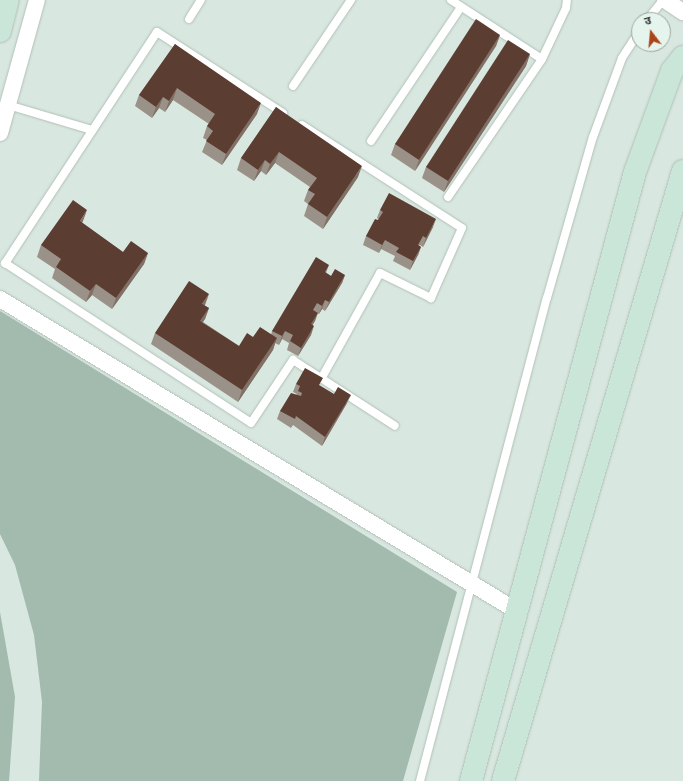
<!DOCTYPE html>
<meta charset="utf-8">
<style>
body{margin:0}
#map{position:relative;width:683px;height:781px;overflow:hidden;background:#d8e7df;font-family:"DejaVu Sans","Noto Sans Devanagari",sans-serif}
div>[style]{position:absolute}
[style*='--x']{left:calc(var(--x)*1px);top:calc(var(--y)*1px);width:calc(var(--w)*1px);rotate:calc(var(--a)*1deg)}
.green>*{inset:0;background:#a3baae}
.roads{filter:drop-shadow(0 0 1px #b1c0b8) drop-shadow(0 0 1px #b1c0b8)}
.lane>*{height:8px;margin:-4px;padding:0 4px;transform-origin:4px;border-radius:4px;background:#fff}
.street>*{height:16px;margin:-8px;padding:0 8px;transform-origin:8px;border-radius:8px;background:#fff}
.secondary>*{height:22px;margin:-11px;padding:0 11px;transform-origin:11px;border-radius:11px;background:#c9e6d9}
.wall>*{inset:0;background:#9a9288}
.shaded-wall>*{inset:0;background:#817065}
.building>*{inset:0;background:#5c3d31}
span{translate:-50% -50%;white-space:nowrap;text-align:center;line-height:1.15;-webkit-text-stroke:4px #e5f4ec;paint-order:stroke}
.north{position:absolute;left:631px;top:12px;width:40px;height:40px;box-sizing:border-box;background:#e5f4ec;border:1px solid #9ba6a0;border-radius:50%;rotate:344deg;font-size:11px;font-weight:700;line-height:16px;text-align:center;color:#2b312e}
.north::after{content:'';display:block;margin:auto;width:14px;height:18px;background:#aa4519;clip-path:polygon(50% 0,100% 100%,50% 72%,0 100%)}
</style>
<div id="map">
<div class="green">
<i style="clip-path:polygon(0 311px,457px 592px,403px 781px,39px 781px,42px 702px,34px 635px,15px 565px,0 534px)"></i>
<i style="clip-path:polygon(0 612px,15px 697px,9px 781px,0 781px)"></i>
</div>
<div class="roads">
<div class="lane">
<i style="--x:451;--y:0;--w:108;--a:33"></i>
<i style="--x:189;--y:19;--w:22;--a:-58"></i>
<i style="--x:647;--y:20;--w:26;--a:-51"></i>
<i style="--x:293;--y:86;--w:104;--a:-56"></i>
<i style="--x:8;--y:105;--w:88;--a:16.6"></i>
<i style="--x:283;--y:113;--w:150;--a:-147.3"></i>
<i style="--x:157;--y:32;--w:277;--a:123.3"></i>
<i style="--x:5;--y:263;--w:293;--a:33"></i>
<i style="--x:251;--y:423;--w:76;--a:-56.3"></i>
<i style="--x:293;--y:360;--w:121;--a:32.9"></i>
<i style="--x:302;--y:125;--w:190;--a:32.8"></i>
<i style="--x:462;--y:228;--w:77;--a:113.9"></i>
<i style="--x:431;--y:298;--w:57;--a:-153.9"></i>
<i style="--x:380;--y:273;--w:121;--a:119.1"></i>
<i style="--x:371;--y:141;--w:161;--a:-56.1"></i>
<i style="--x:448;--y:197;--w:167;--a:-55.7"></i>
<i style="--x:542;--y:59;--w:56;--a:-64.8"></i>
<i style="--x:566;--y:8;--w:8;--a:-83"></i>
<i style="--x:420;--y:781;--w:499;--a:-75.3"></i>
<i style="--x:547;--y:298;--w:167;--a:-74.1"></i>
<i style="--x:593;--y:137;--w:84;--a:-69.8"></i>
<i style="--x:622;--y:58;--w:31;--a:-57"></i>
</div>
<div class="street">
<i style="--x:665;--y:0;--w:22;--a:34"></i>
<i style="--x:0;--y:133;--w:138;--a:-74.5"></i>
<i style="--x:0;--y:299;--w:604;--a:31.11"></i>
</div>
<div class="secondary">
<i style="--x:0;--y:31;--w:32;--a:-76"></i>
<i style="--x:471;--y:781;--w:631;--a:-74.93"></i>
<i style="--x:635;--y:172;--w:108;--a:-69.9"></i>
<i style="--x:672;--y:71;--w:18;--a:-52"></i>
<i style="--x:503;--y:781;--w:636;--a:-73.56"></i>
</div>
</div>
<div class="wall">
<i style="clip-path:polygon(500px 35px,496px 46px,415px 171px,391px 155px,395px 144px)"></i>
<i style="clip-path:polygon(175px 44px,257px 114px,222px 165px,202px 152px,207px 140px,203px 138px,207px 126px,209px 124px,173px 100px,165px 112px,159px 108px,152px 118px,135px 106px,139px 95px)"></i>
<i style="clip-path:polygon(530px 54px,526px 66px,444px 192px,422px 178px,426px 167px)"></i>
<i style="clip-path:polygon(276px 107px,358px 177px,323px 229px,304px 216px,308px 204px,304px 201px,308px 190px,310px 187px,275px 163px,266px 175px,261px 171px,254px 181px,237px 170px,241px 158px)"></i>
<i style="clip-path:polygon(380px 210px,433px 227px,423px 247px,420px 245px,419px 246px,421px 247px,418px 255px,410px 270px,393px 261px,395px 256px,381px 249px,379px 253px,363px 245px,366px 236px,379px 220px,377px 218px)"></i>
<i style="clip-path:polygon(83px 221px,82px 223px,123px 252px,148px 253px,144px 264px,112px 309px,92px 295px,86px 302px,52px 278px,55px 269px,37px 257px,41px 245px)"></i>
<i style="clip-path:polygon(329px 265px,326px 273px,331px 276px,345px 275px,342px 283px,325px 311px,322px 309px,319px 314px,317px 313px,315px 321px,312px 325px,311px 335px,298px 356px,287px 350px,289px 343px,282px 339px,279px 345px,275px 343px,273px 350px,238px 402px,151px 344px,155px 333px,204px 305px,209px 308px,205px 319px,203px 322px,239px 346px,253px 337px,271px 335px,272px 331px)"></i>
<i style="clip-path:polygon(296px 384px,320px 386px,347px 403px,322px 446px,293px 425px,291px 428px,277px 419px,280px 411px,297px 394px,293px 392px)"></i>
</div>
<div class="shaded-wall">
<i style="clip-path:polygon(500px 35px,496px 46px,415px 171px,419px 160px)"></i>
<i style="clip-path:polygon(530px 54px,526px 66px,444px 192px,448px 181px)"></i>
<i style="clip-path:polygon(177px 88px,173px 100px,165px 112px,169px 101px)"></i>
<i style="clip-path:polygon(163px 97px,159px 108px,152px 118px,156px 107px)"></i>
<i style="clip-path:polygon(261px 103px,257px 114px,222px 165px,226px 154px)"></i>
<i style="clip-path:polygon(279px 152px,275px 163px,266px 175px,270px 164px)"></i>
<i style="clip-path:polygon(265px 160px,261px 171px,254px 181px,258px 170px)"></i>
<i style="clip-path:polygon(362px 166px,358px 177px,323px 229px,327px 217px)"></i>
<i style="clip-path:polygon(87px 210px,83px 221px,76px 232px,80px 221px)"></i>
<i style="clip-path:polygon(436px 219px,433px 227px,423px 247px,426px 238px)"></i>
<i style="clip-path:polygon(385px 240px,381px 249px,379px 253px,382px 245px)"></i>
<i style="clip-path:polygon(421px 247px,418px 255px,410px 270px,413px 261px)"></i>
<i style="clip-path:polygon(148px 253px,144px 264px,112px 309px,116px 298px)"></i>
<i style="clip-path:polygon(345px 275px,342px 283px,325px 311px,329px 302px)"></i>
<i style="clip-path:polygon(96px 284px,92px 295px,86px 302px,90px 291px)"></i>
<i style="clip-path:polygon(209px 294px,205px 305px,198px 315px,202px 304px)"></i>
<i style="clip-path:polygon(325px 300px,322px 309px,319px 314px,322px 306px)"></i>
<i style="clip-path:polygon(209px 308px,205px 319px,196px 332px,200px 321px)"></i>
<i style="clip-path:polygon(318px 313px,315px 321px,308px 333px,311px 324px)"></i>
<i style="clip-path:polygon(314px 326px,311px 335px,298px 356px,301px 348px)"></i>
<i style="clip-path:polygon(285px 331px,282px 339px,279px 345px,282px 336px)"></i>
<i style="clip-path:polygon(277px 338px,273px 350px,238px 402px,242px 390px)"></i>
<i style="clip-path:polygon(351px 395px,347px 403px,322px 446px,325px 437px)"></i>
</div>
<div class="building">
<i style="clip-path:polygon(476px 19px,500px 35px,419px 160px,395px 144px)"></i>
<i style="clip-path:polygon(508px 40px,530px 54px,448px 181px,426px 167px)"></i>
<i style="clip-path:polygon(175px 44px,261px 103px,226px 154px,206px 141px,213px 131px,207px 126px,215px 114px,177px 88px,169px 101px,163px 97px,156px 107px,139px 95px)"></i>
<i style="clip-path:polygon(276px 107px,362px 166px,327px 217px,308px 204px,315px 194px,308px 190px,317px 178px,279px 152px,270px 164px,265px 160px,258px 170px,241px 158px)"></i>
<i style="clip-path:polygon(389px 193px,436px 219px,426px 238px,423px 236px,418px 245px,421px 247px,413px 261px,396px 252px,399px 248px,385px 240px,382px 245px,366px 236px,375px 219px,378px 220px,383px 212px,380px 210px)"></i>
<i style="clip-path:polygon(73px 200px,87px 210px,80px 221px,123px 252px,131px 241px,148px 253px,116px 298px,96px 284px,90px 291px,56px 267px,61px 259px,41px 245px)"></i>
<i style="clip-path:polygon(316px 257px,329px 265px,325px 272px,331px 276px,335px 269px,345px 275px,329px 302px,325px 300px,322px 306px,317px 303px,313px 310px,318px 313px,311px 324px,314px 326px,301px 348px,290px 341px,293px 335px,285px 331px,282px 336px,272px 331px)"></i>
<i style="clip-path:polygon(189px 281px,209px 294px,202px 304px,209px 308px,200px 321px,239px 346px,247px 333px,253px 337px,260px 327px,277px 338px,242px 390px,155px 333px)"></i>
<i style="clip-path:polygon(305px 368px,323px 378px,319px 385px,334px 394px,338px 387px,351px 395px,325px 437px,296px 416px,295px 419px,280px 411px,291px 393px,301px 396px,302px 393px,298px 391px,300px 386px,296px 384px)"></i>
</div>
<div class="north">उ</div>
</div>
